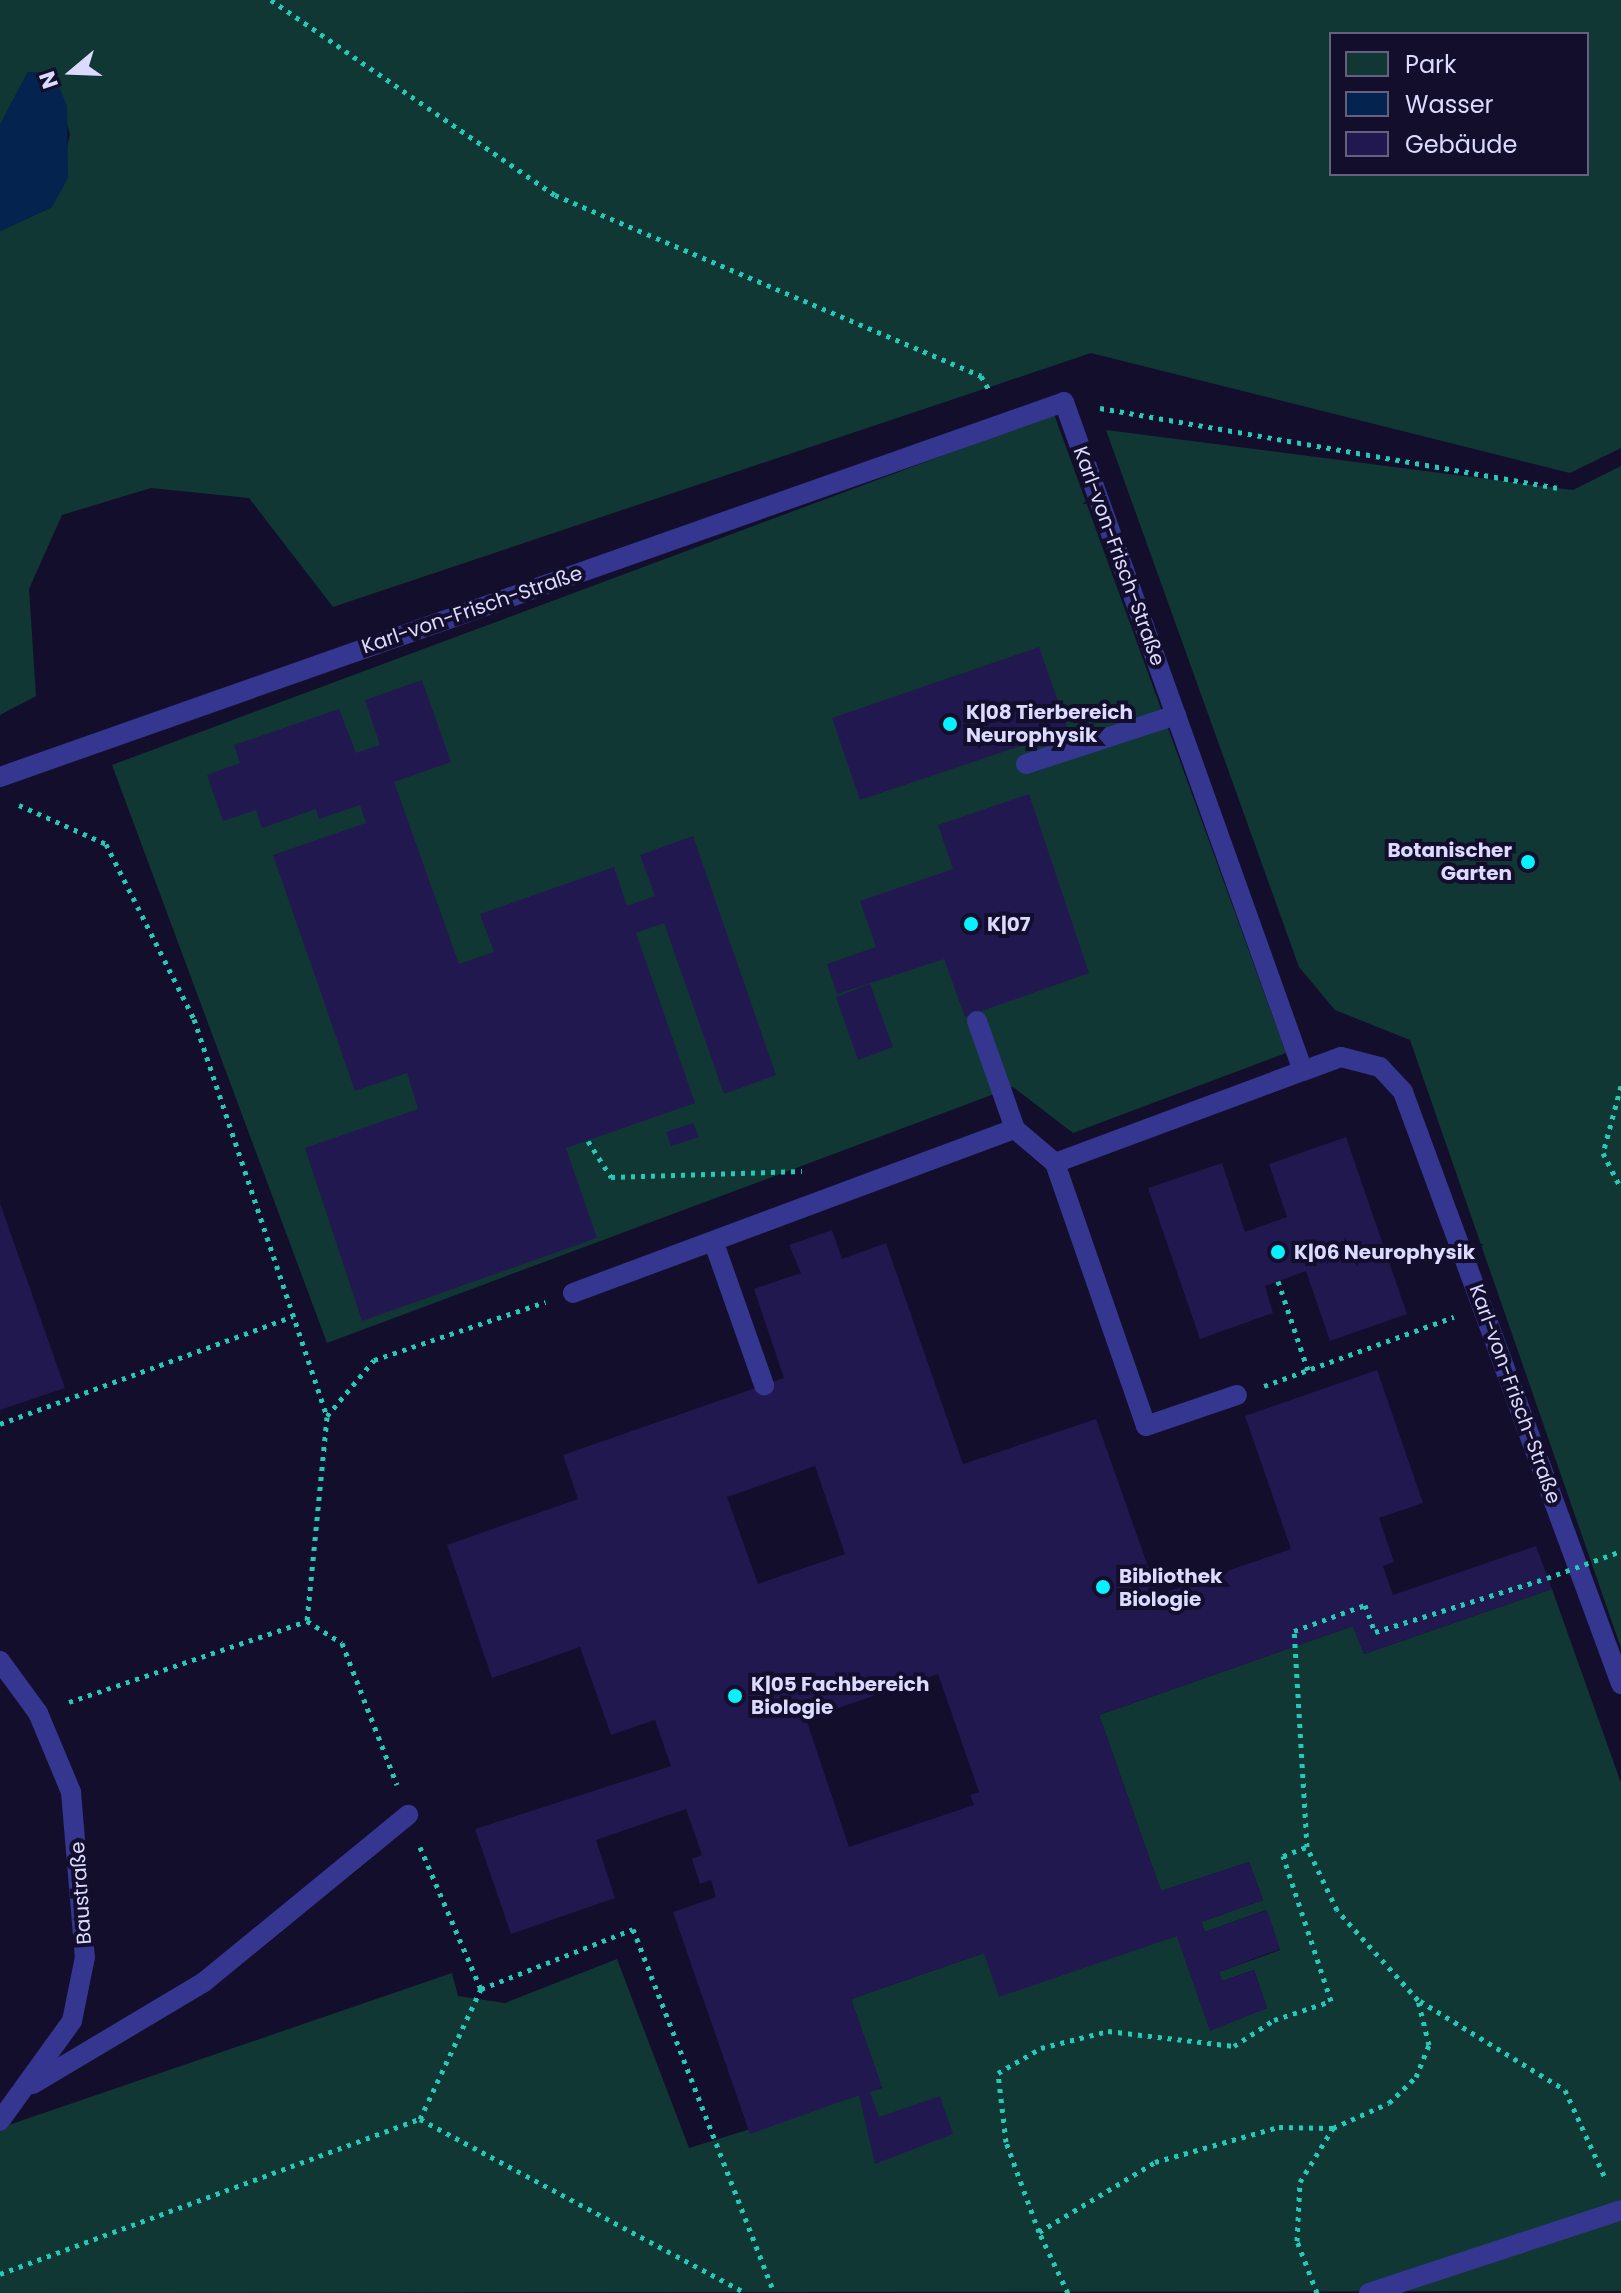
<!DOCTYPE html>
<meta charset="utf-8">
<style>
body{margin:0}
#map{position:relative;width:1621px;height:2293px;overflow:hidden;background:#120e2c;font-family:Poppins,sans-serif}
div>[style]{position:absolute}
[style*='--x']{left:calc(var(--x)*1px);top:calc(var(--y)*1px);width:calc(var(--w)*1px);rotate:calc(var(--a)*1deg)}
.green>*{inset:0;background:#113734}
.water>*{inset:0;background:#05234f}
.building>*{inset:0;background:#21184f}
.path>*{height:5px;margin-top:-2.5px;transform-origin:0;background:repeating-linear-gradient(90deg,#24c9b7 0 4px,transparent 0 10px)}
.service>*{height:20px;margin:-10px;padding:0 10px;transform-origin:10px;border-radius:10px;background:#353690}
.path-bridge>*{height:5px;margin-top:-2.5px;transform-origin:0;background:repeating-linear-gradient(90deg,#24c9b7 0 4px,transparent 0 10px)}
.dots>*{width:22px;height:22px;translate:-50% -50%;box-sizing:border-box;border:4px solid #120e2c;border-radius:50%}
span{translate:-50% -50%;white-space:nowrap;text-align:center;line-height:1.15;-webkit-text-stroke:8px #120e2c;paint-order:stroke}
.street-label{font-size:20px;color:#dcdaff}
.poi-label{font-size:20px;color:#dcdaff;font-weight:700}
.left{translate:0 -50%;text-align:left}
.right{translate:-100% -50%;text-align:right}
.legend{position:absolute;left:1329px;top:32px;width:260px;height:144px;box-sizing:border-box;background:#120e2c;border:2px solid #636080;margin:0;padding:10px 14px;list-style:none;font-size:24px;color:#dcdaff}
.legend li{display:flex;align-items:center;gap:16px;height:40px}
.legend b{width:40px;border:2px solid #636080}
.north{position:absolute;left:32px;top:32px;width:80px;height:80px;-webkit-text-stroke:6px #120e2c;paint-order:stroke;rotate:251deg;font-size:22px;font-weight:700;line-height:32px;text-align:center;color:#dcdaff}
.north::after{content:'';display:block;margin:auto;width:28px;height:36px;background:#dcdaff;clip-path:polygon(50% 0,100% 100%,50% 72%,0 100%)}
</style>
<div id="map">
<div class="green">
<i style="clip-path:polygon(evenodd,0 0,1621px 0,1621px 448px,1570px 473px,1091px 353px,333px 607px,249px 498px,151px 488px,62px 515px,29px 589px,36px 696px,0 715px,0 231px,52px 207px,70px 135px,53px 73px,28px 72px,0 125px,0 0,1331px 34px,1587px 34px,1587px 174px,1331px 174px,1331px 34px)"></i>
<i style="clip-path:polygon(1054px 414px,1286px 1053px,1073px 1133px,1013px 1087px,327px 1343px,112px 765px)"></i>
<i style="clip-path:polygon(1106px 430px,1573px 490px,1621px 466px,1621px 1648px,1410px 1040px,1335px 1010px,1299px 967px)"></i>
<i style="clip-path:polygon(1552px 1589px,1621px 1783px,1621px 2291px,0 2293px,0 2128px,452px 1973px,458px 1996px,505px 2003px,617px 1959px,689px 2148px,882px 2088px,851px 1999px,984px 1953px,1177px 1936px,1210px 2030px,1267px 2008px,1254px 1970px,1222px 1981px,1219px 1972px,1280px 1950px,1266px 1910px,1205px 1932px,1201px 1922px,1263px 1900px,1249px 1862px,1161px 1891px,1099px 1715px,1353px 1626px,1364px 1654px)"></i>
</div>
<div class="water">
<i style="clip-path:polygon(28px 72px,53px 72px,67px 106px,68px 178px,52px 207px,0 231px,0 125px)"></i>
</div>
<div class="building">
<i style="clip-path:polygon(1039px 647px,1068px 730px,860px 800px,832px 718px)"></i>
<i style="clip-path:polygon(422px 680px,451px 762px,394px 782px,459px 964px,494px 952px,480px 914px,614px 867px,627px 906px,655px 896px,640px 855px,693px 836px,776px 1075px,724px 1094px,664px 923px,636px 933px,695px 1103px,566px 1148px,597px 1238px,362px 1321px,305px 1148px,418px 1109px,407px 1073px,355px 1091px,273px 855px,366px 823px,360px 805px,319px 819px,316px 809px,262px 828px,256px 810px,223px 821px,207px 775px,240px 763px,234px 745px,339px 709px,356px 753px,380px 745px,365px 700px)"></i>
<i style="clip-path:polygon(1029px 794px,1089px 973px,965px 1017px,944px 959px,837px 994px,827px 964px,876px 947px,860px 901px,953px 869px,938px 825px)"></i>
<i style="clip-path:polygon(870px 984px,893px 1047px,858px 1060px,836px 997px)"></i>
<i style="clip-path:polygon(693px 1123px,699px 1137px,671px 1146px,666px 1132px)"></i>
<i style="clip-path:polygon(1346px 1137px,1407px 1314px,1330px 1341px,1306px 1271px,1265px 1286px,1273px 1313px,1200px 1339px,1148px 1188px,1222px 1163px,1245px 1232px,1287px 1217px,1269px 1164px)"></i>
<i style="clip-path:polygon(0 1203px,65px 1388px,0 1410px)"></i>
<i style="clip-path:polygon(evenodd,832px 1230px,842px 1259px,886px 1243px,963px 1464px,1096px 1419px,1158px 1595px,1291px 1549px,1245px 1416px,1377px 1370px,1423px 1503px,1379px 1518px,1394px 1562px,1383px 1566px,1393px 1595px,1536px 1546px,1552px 1589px,1364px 1654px,1353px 1626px,1099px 1715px,1161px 1891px,1249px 1862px,1263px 1900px,1201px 1922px,1205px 1932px,1267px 1910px,1280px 1949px,1219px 1972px,1222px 1981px,1254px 1970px,1267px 2008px,1210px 2031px,1177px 1936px,999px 1997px,984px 1953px,851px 1999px,882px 2087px,870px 2092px,879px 2117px,940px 2096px,953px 2134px,875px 2164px,859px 2095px,750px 2134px,673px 1912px,716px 1897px,711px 1880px,700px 1884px,692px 1859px,702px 1855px,686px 1809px,596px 1840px,615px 1898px,511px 1934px,475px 1829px,671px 1766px,655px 1720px,611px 1735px,580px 1647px,492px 1678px,447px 1545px,578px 1499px,563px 1455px,784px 1378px,754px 1289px,801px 1273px,789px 1245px,832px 1230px,815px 1466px,845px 1554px,758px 1584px,727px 1497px,815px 1466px,832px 1230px,938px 1674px,979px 1792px,970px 1795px,974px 1805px,849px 1847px,806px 1719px,938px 1674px)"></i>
</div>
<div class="path">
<i style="--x:271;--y:0;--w:345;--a:34.5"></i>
<i style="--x:555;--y:195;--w:463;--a:23"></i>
<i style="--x:981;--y:376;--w:20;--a:60"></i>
<i style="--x:1100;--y:408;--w:464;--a:9.9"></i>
<i style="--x:19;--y:805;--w:95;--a:24.1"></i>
<i style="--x:106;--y:844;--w:196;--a:63.3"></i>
<i style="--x:194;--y:1019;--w:420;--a:71.5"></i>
<i style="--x:327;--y:1417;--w:205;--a:95.6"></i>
<i style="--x:307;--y:1621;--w:41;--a:32.2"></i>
<i style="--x:342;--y:1643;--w:152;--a:68.8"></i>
<i style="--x:1621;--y:1086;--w:69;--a:105"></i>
<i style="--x:1603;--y:1153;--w:39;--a:63"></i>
<i style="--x:588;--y:1141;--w:43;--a:57.4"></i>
<i style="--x:611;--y:1177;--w:191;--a:-1.8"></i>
<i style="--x:1278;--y:1281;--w:94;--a:71.4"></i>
<i style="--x:1264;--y:1386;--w:202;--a:-20"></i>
<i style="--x:327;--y:1416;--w:73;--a:-50"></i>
<i style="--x:374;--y:1360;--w:181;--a:-18.7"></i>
<i style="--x:0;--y:1424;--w:312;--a:-20.2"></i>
<i style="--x:69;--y:1702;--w:251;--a:-18.8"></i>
<i style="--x:420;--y:1847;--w:155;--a:66.8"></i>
<i style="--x:1420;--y:2001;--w:170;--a:31.5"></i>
<i style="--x:1565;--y:2090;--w:99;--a:65.5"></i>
<i style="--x:420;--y:2119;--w:370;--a:28.1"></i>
<i style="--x:1039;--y:2232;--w:96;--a:-110.1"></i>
<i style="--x:1006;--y:2142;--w:69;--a:-96.6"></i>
<i style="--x:998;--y:2073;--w:50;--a:-30.2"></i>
<i style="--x:1041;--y:2048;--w:69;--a:-14.2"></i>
<i style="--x:1108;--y:2031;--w:127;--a:6.8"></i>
<i style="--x:1234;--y:2046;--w:48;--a:-33"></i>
<i style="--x:1274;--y:2020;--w:60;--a:-18.4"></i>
<i style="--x:1331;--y:2001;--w:153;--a:-108.3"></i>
<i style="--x:1283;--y:1856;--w:26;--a:-21"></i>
<i style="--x:0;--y:2274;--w:448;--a:-20.3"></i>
<i style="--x:420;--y:2119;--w:144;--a:-64.9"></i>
<i style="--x:481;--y:1989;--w:163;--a:-21.5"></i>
<i style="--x:633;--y:1929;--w:390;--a:68.8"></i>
<i style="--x:1068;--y:2293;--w:68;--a:-115.4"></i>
<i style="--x:1039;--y:2232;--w:135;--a:-31.1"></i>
<i style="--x:1155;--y:2162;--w:129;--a:-15.8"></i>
<i style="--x:1279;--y:2127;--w:54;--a:1.1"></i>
<i style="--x:1317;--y:2293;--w:56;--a:-111"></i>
<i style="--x:1297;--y:2241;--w:59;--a:-87.1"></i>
<i style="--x:1300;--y:2182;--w:63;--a:-58.6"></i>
<i style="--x:1333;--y:2128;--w:61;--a:-24.1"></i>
<i style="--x:1389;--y:2103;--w:37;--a:-44"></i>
<i style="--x:1416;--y:2077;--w:35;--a:-68"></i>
<i style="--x:1429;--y:2045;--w:46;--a:-103.7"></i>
<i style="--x:1418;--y:2000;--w:121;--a:-132"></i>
<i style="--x:1337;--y:1910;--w:70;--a:-115.5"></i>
<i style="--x:1307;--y:1847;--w:216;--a:-93.4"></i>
<i style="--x:1294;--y:1631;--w:76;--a:-20.1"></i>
<i style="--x:1365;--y:1605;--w:29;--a:70"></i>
<i style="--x:1375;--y:1632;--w:180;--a:-17.4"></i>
</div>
<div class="service">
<i style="--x:1026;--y:764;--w:158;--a:-18.1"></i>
<i style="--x:0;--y:777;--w:1128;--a:-19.41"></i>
<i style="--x:1064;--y:402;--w:710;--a:70.34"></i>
<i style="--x:1303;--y:1071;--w:40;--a:-20.2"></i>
<i style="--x:1341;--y:1057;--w:40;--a:14.4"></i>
<i style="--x:1380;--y:1067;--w:34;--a:47"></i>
<i style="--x:1403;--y:1092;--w:631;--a:69.78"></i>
<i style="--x:977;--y:1021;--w:114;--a:70.6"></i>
<i style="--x:1015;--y:1129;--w:52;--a:40.4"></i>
<i style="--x:1055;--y:1163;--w:278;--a:70.9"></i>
<i style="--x:1146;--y:1426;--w:96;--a:-18.8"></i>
<i style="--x:1055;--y:1163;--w:265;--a:-20.4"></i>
<i style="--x:714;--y:1243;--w:151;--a:70.6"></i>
<i style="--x:573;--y:1293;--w:471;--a:-20.4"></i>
<i style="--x:0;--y:1661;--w:64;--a:53.8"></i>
<i style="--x:38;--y:1713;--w:86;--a:67.3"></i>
<i style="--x:71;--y:1792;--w:166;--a:85.2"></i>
<i style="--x:85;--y:1957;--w:65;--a:101.5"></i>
<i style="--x:72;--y:2021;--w:123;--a:125.8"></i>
<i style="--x:33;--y:2084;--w:199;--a:-30.8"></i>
<i style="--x:204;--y:1982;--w:264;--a:-39.3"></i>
<i style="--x:1369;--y:2293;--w:265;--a:-18.2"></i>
</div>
<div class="path-bridge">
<i style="--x:1547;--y:1578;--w:79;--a:-20"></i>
</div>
<div class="dots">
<i style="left:950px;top:724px;background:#06f2ff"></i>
<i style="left:1528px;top:862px;background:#06f2ff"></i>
<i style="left:971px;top:924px;background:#06f2ff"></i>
<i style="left:1278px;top:1252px;background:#06f2ff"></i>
<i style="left:1103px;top:1587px;background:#06f2ff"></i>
<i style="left:735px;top:1696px;background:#06f2ff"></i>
</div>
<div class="street-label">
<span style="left:1119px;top:556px;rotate:70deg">Karl-von-Frisch-Straße</span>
<span style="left:472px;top:610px;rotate:-19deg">Karl-von-Frisch-Straße</span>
<span style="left:1515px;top:1394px;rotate:70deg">Karl-von-Frisch-Straße</span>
<span style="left:81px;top:1893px;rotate:-94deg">Baustraße</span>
</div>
<div class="poi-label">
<span class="left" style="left:966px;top:724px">K|08 Tierbereich<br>Neurophysik</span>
<span class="right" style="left:1512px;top:862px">Botanischer<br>Garten</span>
<span class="left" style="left:987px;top:924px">K|07</span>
<span class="left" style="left:1294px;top:1252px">K|06 Neurophysik</span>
<span class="left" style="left:1119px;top:1588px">Bibliothek<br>Biologie</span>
<span class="left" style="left:751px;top:1696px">K|05 Fachbereich<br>Biologie</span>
</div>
<ul class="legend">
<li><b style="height:22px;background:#113734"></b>Park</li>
<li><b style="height:22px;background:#05234f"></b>Wasser</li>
<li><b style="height:22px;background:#21184f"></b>Gebäude</li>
</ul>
<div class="north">N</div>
</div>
